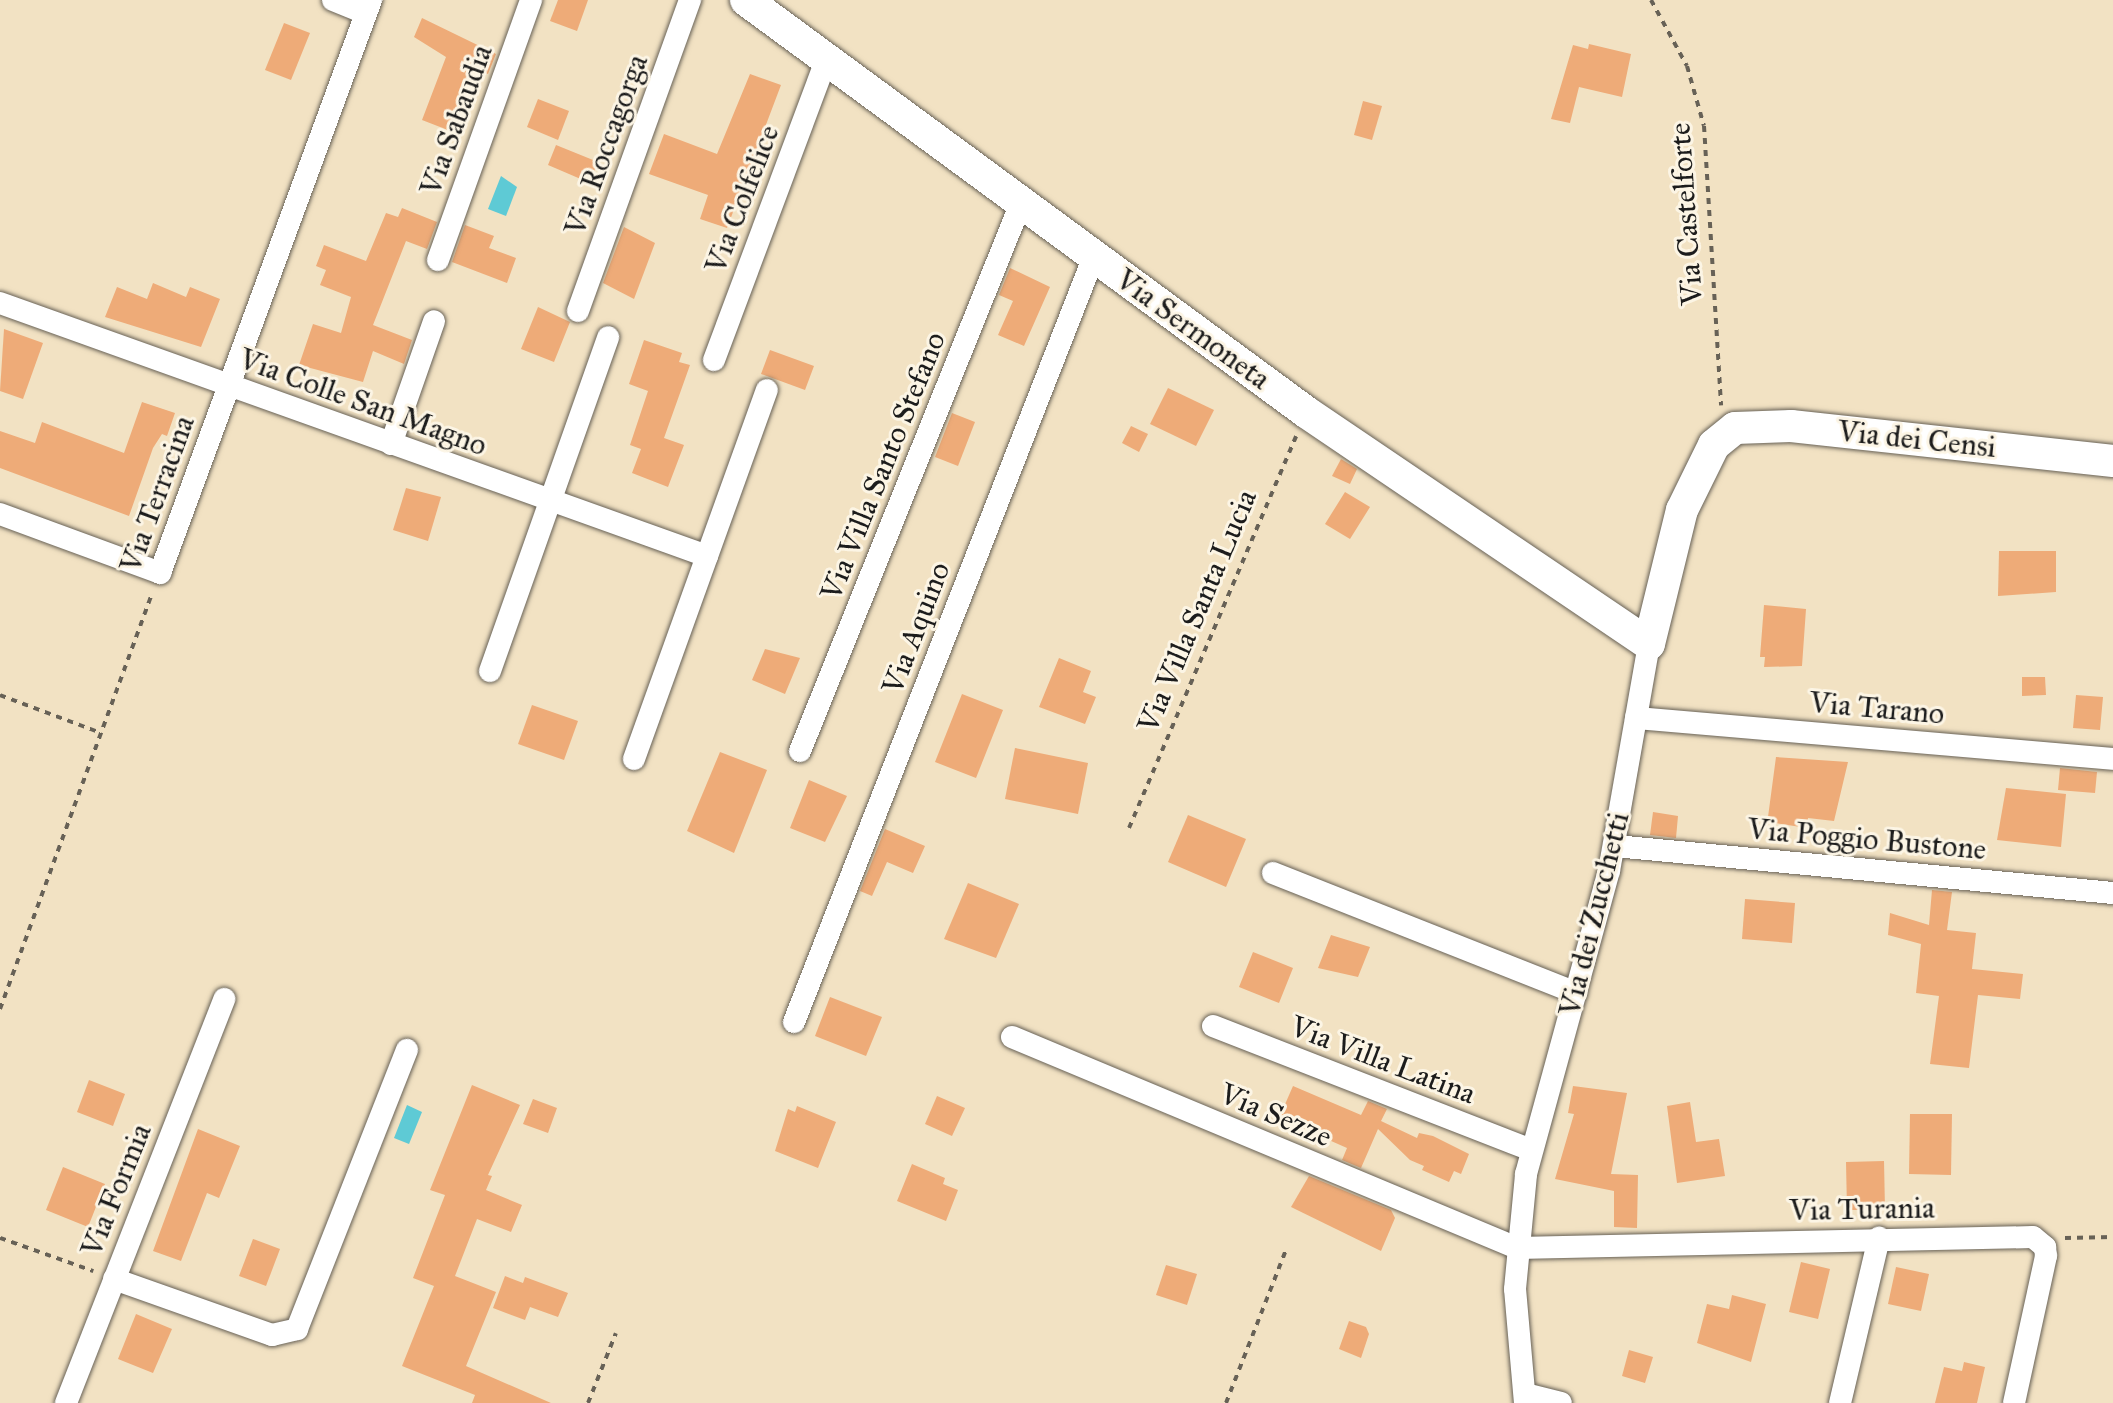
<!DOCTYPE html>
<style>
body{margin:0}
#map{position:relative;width:2113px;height:1403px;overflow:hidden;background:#f2e2c3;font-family:"IM FELL Great Primer",serif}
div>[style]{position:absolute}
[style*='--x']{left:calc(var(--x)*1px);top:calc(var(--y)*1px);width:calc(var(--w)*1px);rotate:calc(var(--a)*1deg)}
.water>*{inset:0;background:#5ecad5}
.building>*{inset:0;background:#eeab78}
.path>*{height:4px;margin-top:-2px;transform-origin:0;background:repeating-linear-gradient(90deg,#676156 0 6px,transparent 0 12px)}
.roads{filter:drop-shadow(0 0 2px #676156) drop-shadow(0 0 2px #676156)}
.street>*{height:22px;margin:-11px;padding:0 11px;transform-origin:11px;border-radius:11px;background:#fff}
.secondary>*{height:32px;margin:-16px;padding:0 16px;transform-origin:16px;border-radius:16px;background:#fff}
span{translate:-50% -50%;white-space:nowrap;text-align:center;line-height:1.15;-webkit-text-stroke:6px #fcf5e5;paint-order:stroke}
.street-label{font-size:30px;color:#1c1c1c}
</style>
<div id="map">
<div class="water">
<i style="clip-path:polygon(501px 176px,517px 187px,506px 216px,488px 209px)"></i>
<i style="clip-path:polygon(407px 1105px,422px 1112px,409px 1144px,394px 1138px)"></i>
</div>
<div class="building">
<i style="clip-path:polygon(558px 0,588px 0,577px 31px,550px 21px)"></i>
<i style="clip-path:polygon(422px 18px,496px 54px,488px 74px,477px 70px,453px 132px,422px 120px,446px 57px,414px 37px)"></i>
<i style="clip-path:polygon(284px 23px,310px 33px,291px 80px,265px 70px)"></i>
<i style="clip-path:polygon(1589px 44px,1631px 54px,1622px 97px,1579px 87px,1570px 123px,1551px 119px,1573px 45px,1588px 49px)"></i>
<i style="clip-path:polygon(750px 74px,781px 85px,727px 228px,700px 219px,708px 195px,649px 174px,664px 134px,717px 154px)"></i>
<i style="clip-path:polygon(538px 99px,569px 111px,558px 140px,527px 127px)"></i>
<i style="clip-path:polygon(1363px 101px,1382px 106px,1372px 140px,1354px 135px)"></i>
<i style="clip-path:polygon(556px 145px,598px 162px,590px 183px,548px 165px)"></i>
<i style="clip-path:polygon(402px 208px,437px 222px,427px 249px,406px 241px,373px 325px,412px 340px,404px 364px,373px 351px,363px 382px,299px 365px,313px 324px,341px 333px,351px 297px,320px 285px,326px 270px,316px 266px,324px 245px,366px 261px,386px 213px,398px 217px)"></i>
<i style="clip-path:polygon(465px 225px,494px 236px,489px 248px,516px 258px,507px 283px,452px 262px)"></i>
<i style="clip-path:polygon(624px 227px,655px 243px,634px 299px,603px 283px)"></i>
<i style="clip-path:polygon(1010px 268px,1050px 287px,1024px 346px,998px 335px,1013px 301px,999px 295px)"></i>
<i style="clip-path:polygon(153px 283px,186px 297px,190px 287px,220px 299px,201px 347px,105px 317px,117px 287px,147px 299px)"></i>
<i style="clip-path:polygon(538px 307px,570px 322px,554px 362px,521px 349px)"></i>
<i style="clip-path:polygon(4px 329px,43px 343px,23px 399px,0 391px)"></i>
<i style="clip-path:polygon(644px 340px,682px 353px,679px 362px,690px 365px,664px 438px,684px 445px,668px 487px,632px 473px,641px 449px,630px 445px,648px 391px,629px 384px)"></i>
<i style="clip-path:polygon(770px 350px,814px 366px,805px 390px,761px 374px)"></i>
<i style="clip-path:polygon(1168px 388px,1214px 410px,1196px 446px,1150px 424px)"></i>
<i style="clip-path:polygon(142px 402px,175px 413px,167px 436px,162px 434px,153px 448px,129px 516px,0 468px,0 431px,35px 443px,42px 422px,124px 453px)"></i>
<i style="clip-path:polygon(952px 413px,975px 422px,958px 466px,935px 457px)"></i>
<i style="clip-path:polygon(1131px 426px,1148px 434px,1139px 452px,1122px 443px)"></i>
<i style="clip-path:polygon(1341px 459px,1357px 469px,1350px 484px,1332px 476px)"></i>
<i style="clip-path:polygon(406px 488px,441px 497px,428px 541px,393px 530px)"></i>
<i style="clip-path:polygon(1345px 492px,1370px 507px,1350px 539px,1325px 524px)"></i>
<i style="clip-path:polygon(1999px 551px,2056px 551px,2056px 592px,1998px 596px)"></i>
<i style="clip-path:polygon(1764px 605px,1806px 609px,1802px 666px,1764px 667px,1765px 657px,1760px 657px)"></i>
<i style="clip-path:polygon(765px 649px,800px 658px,785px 694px,752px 680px)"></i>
<i style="clip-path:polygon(1059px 658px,1091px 671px,1083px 692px,1096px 697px,1085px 724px,1039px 707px)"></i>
<i style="clip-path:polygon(2022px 677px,2045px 677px,2046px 695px,2022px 696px)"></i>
<i style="clip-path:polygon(962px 694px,1003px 710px,976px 778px,935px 762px)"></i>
<i style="clip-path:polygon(2076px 695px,2103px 697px,2100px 730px,2073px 728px)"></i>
<i style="clip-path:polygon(532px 705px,578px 721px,564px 760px,518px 744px)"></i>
<i style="clip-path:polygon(1015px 748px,1088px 763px,1078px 814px,1005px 799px)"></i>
<i style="clip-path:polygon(720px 752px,767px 770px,734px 853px,687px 831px)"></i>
<i style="clip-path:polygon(1776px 757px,1848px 762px,1834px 821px,1808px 818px,1807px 828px,1775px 823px,1775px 818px,1768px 817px)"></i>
<i style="clip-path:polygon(2060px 768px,2097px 772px,2095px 793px,2058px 790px)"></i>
<i style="clip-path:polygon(809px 780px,847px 796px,825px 842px,790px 828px)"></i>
<i style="clip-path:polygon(2006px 788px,2066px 794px,2061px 847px,1997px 840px)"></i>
<i style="clip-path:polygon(1653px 812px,1678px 816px,1676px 838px,1650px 835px)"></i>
<i style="clip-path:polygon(1188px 815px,1246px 839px,1226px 887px,1168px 862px)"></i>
<i style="clip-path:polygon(885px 829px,925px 846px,913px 873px,887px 862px,872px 896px,860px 891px)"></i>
<i style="clip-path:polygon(968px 883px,1019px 904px,996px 958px,944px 939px)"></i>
<i style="clip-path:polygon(1932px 890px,1952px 892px,1947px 930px,1976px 933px,1972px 969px,2023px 974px,2020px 999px,1978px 995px,1969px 1068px,1930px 1064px,1939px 996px,1916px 993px,1921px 944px,1888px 935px,1890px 913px,1929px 925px)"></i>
<i style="clip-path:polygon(1745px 899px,1795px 903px,1792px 943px,1742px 939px)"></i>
<i style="clip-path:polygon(1331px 935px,1370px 947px,1358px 977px,1318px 968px)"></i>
<i style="clip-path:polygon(1253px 952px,1293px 968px,1279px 1003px,1239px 987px)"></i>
<i style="clip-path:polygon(830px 997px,882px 1017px,866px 1056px,815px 1036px)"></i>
<i style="clip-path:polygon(89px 1080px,125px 1094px,113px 1126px,77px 1112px)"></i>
<i style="clip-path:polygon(472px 1085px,520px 1105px,488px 1175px,492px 1176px,486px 1190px,522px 1205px,511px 1232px,477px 1219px,455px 1276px,496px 1292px,466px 1366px,551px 1403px,472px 1403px,475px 1395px,402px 1366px,434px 1286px,413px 1278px,445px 1195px,430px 1190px)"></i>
<i style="clip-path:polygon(1293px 1086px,1361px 1115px,1368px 1101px,1387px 1109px,1381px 1121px,1417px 1138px,1419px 1133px,1433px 1136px,1469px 1154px,1461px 1174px,1454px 1171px,1449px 1182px,1422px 1170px,1424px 1166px,1410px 1160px,1378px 1129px,1361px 1168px,1342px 1160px,1347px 1148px,1279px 1118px)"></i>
<i style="clip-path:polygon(1573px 1086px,1627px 1093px,1611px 1174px,1638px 1175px,1637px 1228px,1614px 1227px,1614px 1191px,1555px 1179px,1574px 1114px,1568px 1113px)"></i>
<i style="clip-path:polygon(937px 1096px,965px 1108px,952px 1136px,925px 1124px)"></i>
<i style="clip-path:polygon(533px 1099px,557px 1108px,548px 1133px,523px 1124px)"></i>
<i style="clip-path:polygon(1690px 1102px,1696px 1142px,1719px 1139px,1725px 1176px,1677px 1183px,1667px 1106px)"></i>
<i style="clip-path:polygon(797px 1106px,836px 1122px,818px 1168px,775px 1151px,788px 1109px,795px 1112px)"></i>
<i style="clip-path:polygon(1910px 1114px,1952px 1114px,1951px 1175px,1909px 1174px)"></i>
<i style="clip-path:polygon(198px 1129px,240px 1146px,219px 1198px,207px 1193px,181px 1261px,153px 1251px)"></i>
<i style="clip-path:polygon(1884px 1161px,1885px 1210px,1847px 1210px,1846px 1162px)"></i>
<i style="clip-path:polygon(912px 1164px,945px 1178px,943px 1184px,958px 1190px,946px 1221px,897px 1201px)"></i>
<i style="clip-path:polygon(63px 1167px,105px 1184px,88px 1227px,46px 1210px)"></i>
<i style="clip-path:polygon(1309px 1176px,1391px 1210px,1395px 1218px,1381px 1251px,1291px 1207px)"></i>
<i style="clip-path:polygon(253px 1239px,280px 1249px,266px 1286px,239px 1276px)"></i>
<i style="clip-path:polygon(1801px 1262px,1830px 1269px,1818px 1319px,1789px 1312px)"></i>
<i style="clip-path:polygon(1166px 1265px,1197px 1274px,1187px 1305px,1156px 1295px)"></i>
<i style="clip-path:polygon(1896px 1267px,1929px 1274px,1921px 1311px,1888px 1304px)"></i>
<i style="clip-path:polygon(505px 1276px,523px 1283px,525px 1277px,568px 1293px,558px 1317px,530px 1307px,525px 1320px,493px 1308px)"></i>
<i style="clip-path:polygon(1732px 1295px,1766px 1304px,1751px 1362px,1697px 1343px,1707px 1304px,1729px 1309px)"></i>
<i style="clip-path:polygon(136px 1314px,172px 1329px,153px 1373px,118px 1359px)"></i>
<i style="clip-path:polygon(1349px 1321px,1366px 1327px,1369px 1334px,1361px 1358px,1339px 1349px)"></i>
<i style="clip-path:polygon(1629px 1350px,1653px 1357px,1645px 1383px,1622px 1376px)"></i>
<i style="clip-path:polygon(1964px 1362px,1985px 1367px,1977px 1403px,1935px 1403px,1944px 1367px,1962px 1371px)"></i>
</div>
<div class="path">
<i style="--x:1651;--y:0;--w:75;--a:61.4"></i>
<i style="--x:1687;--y:66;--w:62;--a:74.2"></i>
<i style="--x:1704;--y:126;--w:280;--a:86.5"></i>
<i style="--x:0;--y:695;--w:108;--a:20.6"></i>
<i style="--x:1129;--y:828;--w:426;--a:-66.9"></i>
<i style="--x:0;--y:1009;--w:442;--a:-69.9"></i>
<i style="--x:0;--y:1238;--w:99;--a:19.5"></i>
<i style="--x:2065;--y:1238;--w:48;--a:-1.2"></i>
<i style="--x:588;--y:1403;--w:75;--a:-68.2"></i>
<i style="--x:1226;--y:1403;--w:164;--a:-68.6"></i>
</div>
<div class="roads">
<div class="street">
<i style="--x:333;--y:0;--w:35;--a:22"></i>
<i style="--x:438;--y:260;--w:276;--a:-70.3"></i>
<i style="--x:0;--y:303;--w:751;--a:19.69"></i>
<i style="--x:578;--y:311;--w:331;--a:-70.2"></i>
<i style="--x:714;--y:360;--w:320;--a:-69.5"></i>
<i style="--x:391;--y:444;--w:130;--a:-70.7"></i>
<i style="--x:0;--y:514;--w:171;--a:20.2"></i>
<i style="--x:160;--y:573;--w:611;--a:-69.78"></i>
<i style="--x:490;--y:671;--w:354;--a:-70.5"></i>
<i style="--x:1636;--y:718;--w:479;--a:4.9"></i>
<i style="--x:800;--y:751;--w:591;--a:-68.04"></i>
<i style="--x:634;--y:759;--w:392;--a:-70.2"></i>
<i style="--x:1615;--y:846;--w:500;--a:5.39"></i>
<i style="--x:1273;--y:873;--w:326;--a:21.6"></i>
<i style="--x:794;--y:1022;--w:823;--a:-68.61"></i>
<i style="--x:1213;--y:1026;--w:341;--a:21.3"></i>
<i style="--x:1012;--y:1037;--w:547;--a:22.68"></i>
<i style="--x:1517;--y:1248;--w:516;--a:-1.22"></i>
<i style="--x:2033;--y:1237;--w:16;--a:40"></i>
<i style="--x:2045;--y:1247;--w:9;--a:84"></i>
<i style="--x:2046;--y:1256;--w:150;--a:102.3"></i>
<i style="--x:114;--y:1279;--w:168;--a:19.5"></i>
<i style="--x:272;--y:1335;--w:26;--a:-13"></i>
<i style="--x:297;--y:1329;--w:300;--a:-68.5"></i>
<i style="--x:1525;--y:1394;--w:37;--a:14"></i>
<i style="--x:66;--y:1403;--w:434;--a:-68.6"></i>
<i style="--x:1525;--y:1403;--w:114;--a:-95"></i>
<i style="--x:1515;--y:1289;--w:116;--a:-84.5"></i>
<i style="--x:1526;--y:1174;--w:314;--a:-74.7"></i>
<i style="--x:1609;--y:871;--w:230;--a:-80"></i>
<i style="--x:1840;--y:1403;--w:170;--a:-76.7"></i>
</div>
<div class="secondary">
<i style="--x:746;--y:0;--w:695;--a:36.34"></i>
<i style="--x:1306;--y:412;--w:414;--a:34.1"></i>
<i style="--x:1649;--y:644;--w:138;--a:-76.2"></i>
<i style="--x:1682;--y:510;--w:72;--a:-63.8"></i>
<i style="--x:1714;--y:445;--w:27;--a:-39"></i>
<i style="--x:1735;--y:428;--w:56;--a:-2"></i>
<i style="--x:1791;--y:426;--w:324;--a:6.2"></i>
</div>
</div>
<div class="street-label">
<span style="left:456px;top:120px;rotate:-70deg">Via Sabaudia</span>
<span style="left:606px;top:145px;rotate:-70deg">Via Roccagorga</span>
<span style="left:742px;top:199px;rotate:-69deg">Via Colfelice</span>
<span style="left:1686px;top:214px;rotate:-94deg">Via Castelforte</span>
<span style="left:1193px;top:329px;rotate:36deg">Via Sermoneta</span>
<span style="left:363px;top:402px;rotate:20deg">Via Colle San Magno</span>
<span style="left:1917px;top:439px;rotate:6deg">Via dei Censi</span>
<span style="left:883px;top:466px;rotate:-68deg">Via Villa Santo Stefano</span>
<span style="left:157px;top:494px;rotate:-70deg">Via Terracina</span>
<span style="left:1197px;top:611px;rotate:-67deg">Via Villa Santa Lucia</span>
<span style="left:916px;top:628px;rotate:-69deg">Via Aquino</span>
<span style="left:1877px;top:708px;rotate:5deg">Via Tarano</span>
<span style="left:1867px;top:839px;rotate:5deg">Via Poggio Bustone</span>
<span style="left:1594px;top:914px;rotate:-76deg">Via dei Zucchetti</span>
<span style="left:1383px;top:1060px;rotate:21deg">Via Villa Latina</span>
<span style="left:1276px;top:1115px;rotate:23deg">Via Sezze</span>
<span style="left:116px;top:1190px;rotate:-68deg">Via Formia</span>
<span style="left:1862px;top:1209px;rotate:-1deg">Via Turania</span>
</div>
</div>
